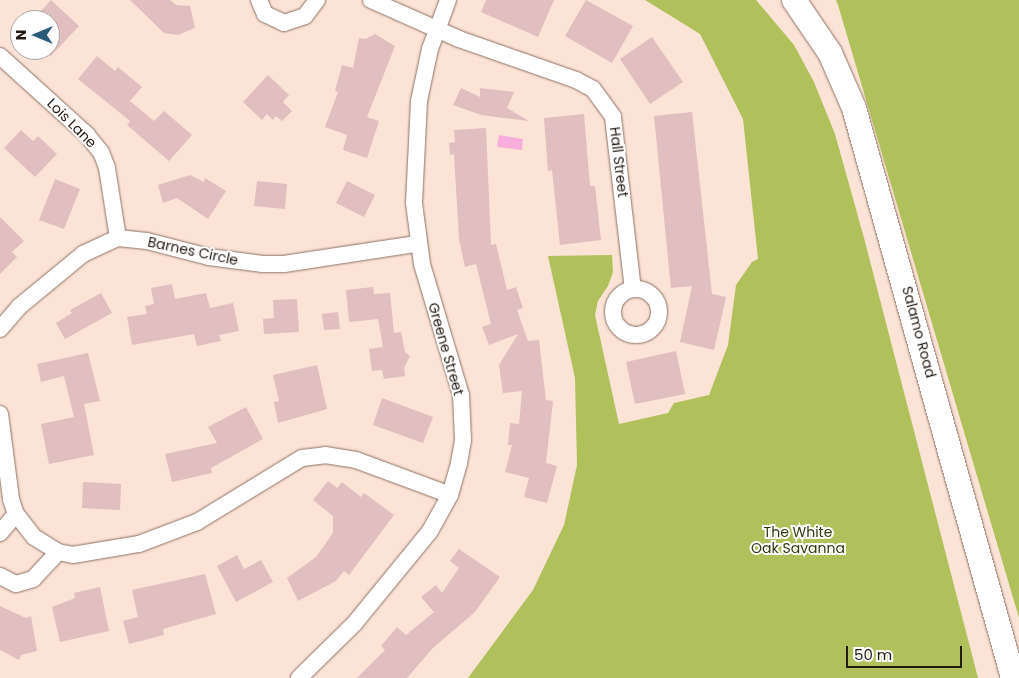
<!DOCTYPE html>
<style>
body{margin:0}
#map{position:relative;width:1019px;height:678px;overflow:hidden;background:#fbe3d6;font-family:Poppins,sans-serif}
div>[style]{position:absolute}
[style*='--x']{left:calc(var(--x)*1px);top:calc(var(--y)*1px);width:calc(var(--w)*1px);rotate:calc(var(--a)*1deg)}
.green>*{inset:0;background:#b0c15c}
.water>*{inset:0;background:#f8aedc}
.building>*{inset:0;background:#e1bebf}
.roads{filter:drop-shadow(0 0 1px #8d7264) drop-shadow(0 0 1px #8d7264)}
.minor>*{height:16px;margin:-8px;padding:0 8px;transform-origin:8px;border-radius:8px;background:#fff}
.minor>.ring{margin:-8px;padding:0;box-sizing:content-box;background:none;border:16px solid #fff;border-radius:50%}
.secondary>*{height:24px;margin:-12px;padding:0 12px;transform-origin:12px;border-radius:12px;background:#fff}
span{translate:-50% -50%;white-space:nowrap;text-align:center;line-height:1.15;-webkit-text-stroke:4px #fff;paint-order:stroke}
.street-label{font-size:14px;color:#241a14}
.park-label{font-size:14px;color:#31380d}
.north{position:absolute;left:10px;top:10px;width:50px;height:50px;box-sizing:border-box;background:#fff;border:1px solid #a7a3a1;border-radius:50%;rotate:270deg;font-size:14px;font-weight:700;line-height:20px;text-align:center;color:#241a14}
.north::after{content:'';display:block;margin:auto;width:18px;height:22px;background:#2c5b7a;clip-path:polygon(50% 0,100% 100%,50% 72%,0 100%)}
.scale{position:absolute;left:846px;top:646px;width:116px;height:22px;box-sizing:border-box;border:2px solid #241a14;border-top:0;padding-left:6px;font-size:15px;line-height:18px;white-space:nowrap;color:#241a14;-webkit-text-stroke:4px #fff;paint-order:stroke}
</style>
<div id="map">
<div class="green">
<i style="clip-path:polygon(645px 0,756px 0,794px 45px,814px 82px,835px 134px,864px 238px,978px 678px,468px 678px,533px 590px,564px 525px,577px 465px,575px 378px,548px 256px,612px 255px,613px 272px,608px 286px,598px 301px,595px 315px,619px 424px,668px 413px,674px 403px,709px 395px,728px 345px,736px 285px,752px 262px,758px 259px,743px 119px,700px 34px)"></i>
<i style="clip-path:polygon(836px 0,1019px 0,1019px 618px,838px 5px)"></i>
</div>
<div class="water">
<i style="clip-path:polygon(499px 135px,523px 139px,522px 150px,497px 147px)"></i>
</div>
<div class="building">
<i style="clip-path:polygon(51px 0,79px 26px,50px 57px,50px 20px,33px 20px)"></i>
<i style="clip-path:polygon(130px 0,170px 0,176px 5px,190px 6px,195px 28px,178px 35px,164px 33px)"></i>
<i style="clip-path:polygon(486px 0,554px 0,538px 37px,481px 12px)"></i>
<i style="clip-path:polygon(586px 0,633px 26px,612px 63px,565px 36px)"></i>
<i style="clip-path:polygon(375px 34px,395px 46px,367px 117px,379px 121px,367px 158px,343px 150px,347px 135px,325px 127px,338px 92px,335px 91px,342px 65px,353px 68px,359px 38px,365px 39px)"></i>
<i style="clip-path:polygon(652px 37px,683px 82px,650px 104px,620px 59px)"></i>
<i style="clip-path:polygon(97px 56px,115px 71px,118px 67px,142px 87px,130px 101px,154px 121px,164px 111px,192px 135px,169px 161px,127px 125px,130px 121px,78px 79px)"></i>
<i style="clip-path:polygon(268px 75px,289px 95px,283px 102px,292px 111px,282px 121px,276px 116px,273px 120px,267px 114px,262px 120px,243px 102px)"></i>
<i style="clip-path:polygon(461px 88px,480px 97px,480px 88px,514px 92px,507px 108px,529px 121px,481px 115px,453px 105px)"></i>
<i style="clip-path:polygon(692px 112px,712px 294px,726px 297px,714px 350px,680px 342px,692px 286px,671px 288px,654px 116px)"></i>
<i style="clip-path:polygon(584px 114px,590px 186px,595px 186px,601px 240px,560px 245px,552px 170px,548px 171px,544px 118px)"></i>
<i style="clip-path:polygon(486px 128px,491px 245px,496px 244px,507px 290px,516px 287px,523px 308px,517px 310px,528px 341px,539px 340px,546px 400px,553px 401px,546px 463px,557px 466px,547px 503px,524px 497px,529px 478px,505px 472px,512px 445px,508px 445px,510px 423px,519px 424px,522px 391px,503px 393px,499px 365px,518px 334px,489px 345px,482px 327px,491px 324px,476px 264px,465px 267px,459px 239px,454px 154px,450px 155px,449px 143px,455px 142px,454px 130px)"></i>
<i style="clip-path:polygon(21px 130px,33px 141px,38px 136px,57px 154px,35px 177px,4px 148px)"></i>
<i style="clip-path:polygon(190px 175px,204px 182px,205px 178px,226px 191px,208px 219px,177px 198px,163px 203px,158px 185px)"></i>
<i style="clip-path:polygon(55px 179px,80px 189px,64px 229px,39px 220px)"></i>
<i style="clip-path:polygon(257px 181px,287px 184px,285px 209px,254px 206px)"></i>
<i style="clip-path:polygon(347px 181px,375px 195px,364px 217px,336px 203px)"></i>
<i style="clip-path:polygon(0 217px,24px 241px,12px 252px,17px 257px,0 274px)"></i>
<i style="clip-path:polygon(172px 284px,175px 299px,206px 293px,210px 308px,233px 303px,239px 331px,219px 335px,221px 341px,197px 346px,194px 334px,132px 345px,127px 317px,147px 314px,145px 306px,154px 304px,151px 288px)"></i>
<i style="clip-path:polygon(373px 287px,374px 294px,390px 293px,394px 333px,401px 332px,405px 352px,410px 356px,404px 368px,405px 376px,384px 379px,382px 370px,372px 371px,369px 349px,383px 347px,378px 319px,349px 322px,346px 290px)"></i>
<i style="clip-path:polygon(101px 293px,112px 313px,65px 339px,56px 323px,72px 313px,70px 310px)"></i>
<i style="clip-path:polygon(297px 299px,299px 332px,264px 334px,263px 319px,274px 318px,273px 300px)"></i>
<i style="clip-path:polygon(338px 312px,340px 329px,324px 330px,322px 314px)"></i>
<i style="clip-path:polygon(676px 351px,685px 394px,635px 404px,626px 362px)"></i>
<i style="clip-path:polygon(88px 353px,100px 401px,84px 404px,94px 455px,49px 464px,41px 424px,74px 417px,64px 376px,41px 382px,37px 364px)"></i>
<i style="clip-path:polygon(317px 365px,327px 409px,278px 423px,274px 402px,279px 401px,273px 375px)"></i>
<i style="clip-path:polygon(382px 398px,433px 417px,423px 443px,373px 425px)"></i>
<i style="clip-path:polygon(246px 407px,263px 439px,211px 468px,212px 473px,172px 482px,165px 454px,217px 443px,208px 427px)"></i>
<i style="clip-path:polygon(328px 481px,337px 488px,342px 482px,361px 497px,364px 493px,394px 515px,349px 575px,344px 571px,336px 581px,298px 601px,287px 578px,316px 557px,333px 533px,333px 516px,313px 500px)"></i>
<i style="clip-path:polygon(83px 482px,121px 484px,120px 510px,82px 508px)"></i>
<i style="clip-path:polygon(459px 549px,500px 577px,475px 612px,433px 648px,407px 678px,357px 678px,385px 650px,381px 646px,397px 627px,406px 635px,434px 612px,421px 597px,436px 585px,442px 593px,459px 568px,450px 561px)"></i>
<i style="clip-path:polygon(237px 555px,244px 569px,261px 560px,273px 582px,236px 602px,217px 566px)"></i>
<i style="clip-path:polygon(205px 574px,216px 614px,163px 629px,164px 635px,129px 644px,123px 621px,138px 617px,132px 590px)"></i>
<i style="clip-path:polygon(100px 587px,109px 631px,60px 642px,52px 607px,75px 598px,74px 593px)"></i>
<i style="clip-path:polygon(0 606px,26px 618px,31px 616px,37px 651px,21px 655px,19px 660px,0 650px)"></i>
</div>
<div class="roads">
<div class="minor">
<i style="--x:259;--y:0;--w:15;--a:67"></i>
<i style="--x:265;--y:14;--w:21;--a:25"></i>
<i style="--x:284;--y:23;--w:22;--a:-18"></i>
<i style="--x:305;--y:16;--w:20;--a:-53"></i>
<i style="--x:371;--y:0;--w:96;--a:23.9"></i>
<i style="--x:459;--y:39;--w:124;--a:19.3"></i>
<i style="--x:576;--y:80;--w:19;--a:28"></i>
<i style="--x:593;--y:89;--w:34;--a:54"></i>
<i style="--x:613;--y:117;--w:173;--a:83.4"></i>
<i style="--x:0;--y:56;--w:118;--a:42.2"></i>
<i style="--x:87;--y:135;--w:22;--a:51"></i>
<i style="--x:101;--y:152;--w:17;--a:69"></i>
<i style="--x:107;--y:168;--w:71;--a:81.1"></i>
<i class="ring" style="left:613px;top:289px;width:30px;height:30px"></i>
<i style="--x:0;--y:329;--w:30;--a:-49"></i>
<i style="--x:20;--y:306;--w:82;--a:-39.5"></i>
<i style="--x:83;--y:254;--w:38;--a:-25"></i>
<i style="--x:118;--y:238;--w:29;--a:6"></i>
<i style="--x:147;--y:241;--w:64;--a:14.5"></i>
<i style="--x:209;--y:257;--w:54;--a:7.4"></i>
<i style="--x:263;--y:264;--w:21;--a:0"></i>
<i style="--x:284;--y:264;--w:134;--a:-8.6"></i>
<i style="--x:0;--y:414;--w:86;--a:82.6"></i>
<i style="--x:11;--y:499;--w:16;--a:72"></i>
<i style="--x:16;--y:514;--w:29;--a:52"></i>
<i style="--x:34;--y:537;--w:28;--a:32"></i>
<i style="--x:58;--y:552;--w:15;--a:11"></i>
<i style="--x:73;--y:555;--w:67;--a:-9.5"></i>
<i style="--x:139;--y:544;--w:62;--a:-20.8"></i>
<i style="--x:197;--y:522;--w:123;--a:-31.4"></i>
<i style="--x:302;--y:458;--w:23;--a:-7"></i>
<i style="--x:325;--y:455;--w:31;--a:9"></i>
<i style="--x:356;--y:460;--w:100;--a:20.4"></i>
<i style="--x:0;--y:533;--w:25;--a:-50"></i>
<i style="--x:0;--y:576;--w:18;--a:27"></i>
<i style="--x:16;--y:584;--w:18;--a:-16"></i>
<i style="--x:33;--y:579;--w:37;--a:-47"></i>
<i style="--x:299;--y:678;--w:77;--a:-44.5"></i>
<i style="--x:354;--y:624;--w:120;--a:-50.7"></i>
<i style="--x:430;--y:531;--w:41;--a:-60.9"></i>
<i style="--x:450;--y:495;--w:33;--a:-74"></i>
<i style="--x:459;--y:463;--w:23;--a:-80"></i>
<i style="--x:463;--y:440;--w:45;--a:-92.5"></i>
<i style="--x:461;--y:395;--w:137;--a:-106.6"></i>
<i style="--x:422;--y:264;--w:62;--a:-97.5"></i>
<i style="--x:414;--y:203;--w:102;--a:-87.2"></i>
<i style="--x:419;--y:101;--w:53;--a:-78.1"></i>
<i style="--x:430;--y:49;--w:52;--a:-69.8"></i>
</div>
<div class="secondary">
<i style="--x:794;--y:0;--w:64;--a:55.8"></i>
<i style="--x:830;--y:53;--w:60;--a:66.4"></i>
<i style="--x:854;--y:108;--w:592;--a:74.41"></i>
</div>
</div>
<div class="street-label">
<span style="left:72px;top:123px;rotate:45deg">Lois Lane</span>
<span style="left:619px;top:162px;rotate:83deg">Hall Street</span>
<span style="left:193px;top:251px;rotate:12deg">Barnes Circle</span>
<span style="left:919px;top:332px;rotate:75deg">Salamo Road</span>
<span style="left:446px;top:349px;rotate:74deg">Greene Street</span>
</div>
<div class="park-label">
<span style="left:798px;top:540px">The White<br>Oak Savanna</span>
</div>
<div class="north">N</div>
<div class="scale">50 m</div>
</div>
